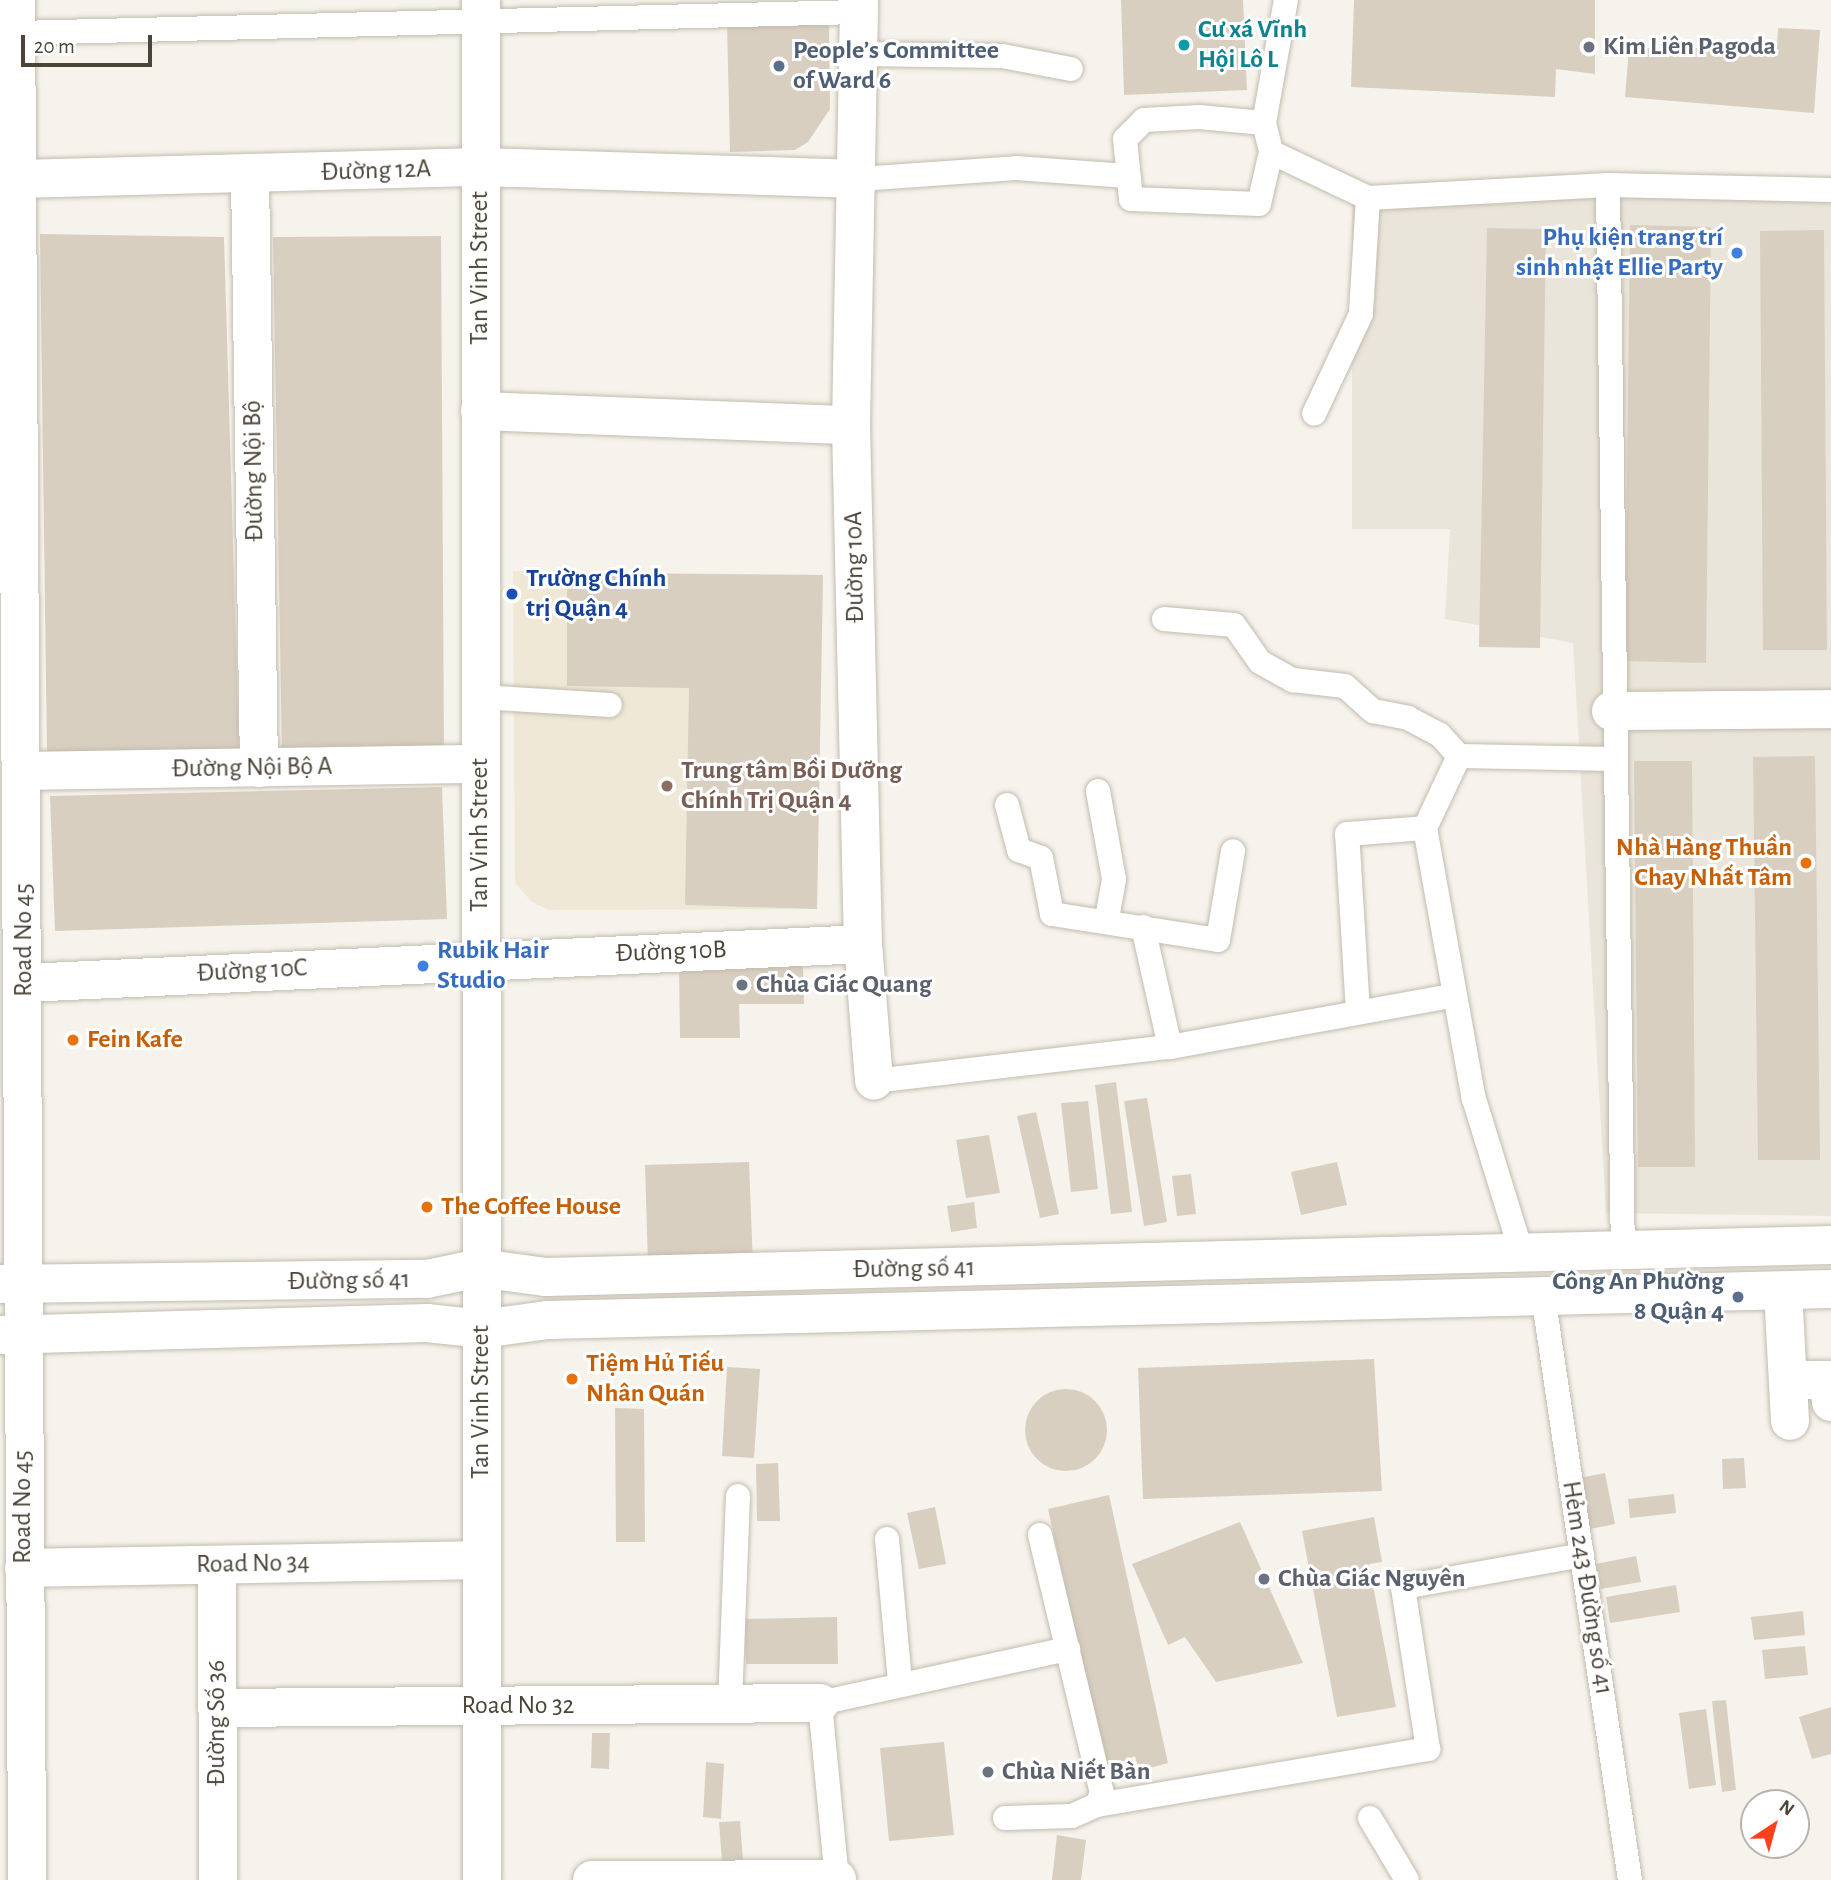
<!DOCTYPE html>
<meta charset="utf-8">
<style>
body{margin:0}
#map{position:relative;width:1831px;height:1880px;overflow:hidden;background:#f6f3ec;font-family:"Alegreya Sans",sans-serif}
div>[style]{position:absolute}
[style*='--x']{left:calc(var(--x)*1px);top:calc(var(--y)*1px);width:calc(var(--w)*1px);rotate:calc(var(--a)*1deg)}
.residential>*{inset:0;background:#eae5da}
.education>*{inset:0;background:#efe8d6}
.building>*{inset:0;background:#d8cfc1}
.round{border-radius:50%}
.roads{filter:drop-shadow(0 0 2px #c2bbae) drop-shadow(0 0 2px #c2bbae)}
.service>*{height:24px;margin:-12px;padding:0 12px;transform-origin:12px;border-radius:12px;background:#fff}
.minor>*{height:38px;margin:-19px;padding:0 19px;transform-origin:19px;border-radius:19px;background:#fff}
.tertiary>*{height:38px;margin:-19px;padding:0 19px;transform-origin:19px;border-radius:19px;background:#fff}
.dots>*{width:19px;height:19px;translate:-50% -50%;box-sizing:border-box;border:4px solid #fff;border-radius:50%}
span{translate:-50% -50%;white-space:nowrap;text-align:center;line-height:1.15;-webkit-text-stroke:6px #fff;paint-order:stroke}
.culture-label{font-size:26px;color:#0d838f;font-weight:700}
.left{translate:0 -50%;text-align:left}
.worship-label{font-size:26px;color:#5b616d;font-weight:700}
.service-label{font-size:26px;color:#4e5e75;font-weight:700}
.right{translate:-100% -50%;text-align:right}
.street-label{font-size:26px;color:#4b4439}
.shop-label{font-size:26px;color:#366cbe;font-weight:700}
.transit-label{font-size:26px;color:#164399;font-weight:700}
.education-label{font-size:26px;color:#785e54;font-weight:700}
.food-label{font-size:26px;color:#c56008;font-weight:700}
.north{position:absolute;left:1740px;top:1789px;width:70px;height:70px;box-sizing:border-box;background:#fff;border:2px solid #b7b4b0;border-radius:50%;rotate:36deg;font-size:19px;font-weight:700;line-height:28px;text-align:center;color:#4b4439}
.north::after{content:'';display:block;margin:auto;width:24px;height:32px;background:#fc3f1d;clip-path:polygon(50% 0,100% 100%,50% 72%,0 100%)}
.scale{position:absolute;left:21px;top:35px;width:131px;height:32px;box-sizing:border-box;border:4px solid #4b4439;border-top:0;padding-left:9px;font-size:21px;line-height:24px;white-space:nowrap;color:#4b4439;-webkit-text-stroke:5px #fff;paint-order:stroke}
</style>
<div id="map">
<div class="residential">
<i style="clip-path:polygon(1352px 187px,1831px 197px,1831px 1216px,1606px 1213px,1573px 643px,1445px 619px,1450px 529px,1352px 529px)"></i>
</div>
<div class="education">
<i style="clip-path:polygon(513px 571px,823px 575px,817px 909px,549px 910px,532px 902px,515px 883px)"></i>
</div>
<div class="building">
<i style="clip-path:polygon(1121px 0,1243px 0,1247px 90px,1124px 95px)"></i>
<i style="clip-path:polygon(1354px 0,1595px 0,1595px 74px,1556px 69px,1555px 97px,1351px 87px)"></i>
<i style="clip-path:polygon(727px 23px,829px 24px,830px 109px,808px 142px,795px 150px,730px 152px)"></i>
<i style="clip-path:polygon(1778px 28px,1820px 30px,1814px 113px,1625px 97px,1629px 48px,1777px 48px)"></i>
<i style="clip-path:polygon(1630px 225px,1711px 227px,1706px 663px,1625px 661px)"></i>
<i style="clip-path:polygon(1487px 228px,1546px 229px,1540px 648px,1479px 647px)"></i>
<i style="clip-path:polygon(1824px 230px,1827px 650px,1763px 650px,1760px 231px)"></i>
<i style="clip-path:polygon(40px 234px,224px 237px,239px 749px,47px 753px)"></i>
<i style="clip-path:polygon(441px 236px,444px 755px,282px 756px,273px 237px)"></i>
<i style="clip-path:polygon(567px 573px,823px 575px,817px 909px,685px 905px,689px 688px,567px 686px)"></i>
<i style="clip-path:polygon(1815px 756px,1820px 1160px,1758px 1160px,1753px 757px)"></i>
<i style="clip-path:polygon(1634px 761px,1692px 761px,1695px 1167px,1638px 1167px)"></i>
<i style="clip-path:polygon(442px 787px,447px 919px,55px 931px,50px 796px)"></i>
<i style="clip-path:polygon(803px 966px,804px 1004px,739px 1004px,740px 1038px,680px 1038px,679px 967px)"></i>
<i style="clip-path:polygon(1116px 1082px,1132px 1212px,1111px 1214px,1095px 1085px)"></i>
<i style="clip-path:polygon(1147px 1098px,1167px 1222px,1144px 1226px,1124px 1101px)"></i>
<i style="clip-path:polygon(1088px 1101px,1098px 1189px,1071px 1192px,1061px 1103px)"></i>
<i style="clip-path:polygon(1036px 1112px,1059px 1214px,1040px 1218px,1017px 1116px)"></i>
<i style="clip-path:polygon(989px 1135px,1000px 1193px,966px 1198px,956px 1140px)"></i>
<i style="clip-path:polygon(749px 1162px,753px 1265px,648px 1265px,645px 1165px)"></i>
<i style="clip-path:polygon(1337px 1162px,1347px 1205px,1301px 1215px,1291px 1172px)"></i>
<i style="clip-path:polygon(1191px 1174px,1196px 1214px,1177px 1216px,1172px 1176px)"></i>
<i style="clip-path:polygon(974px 1202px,977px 1228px,951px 1232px,947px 1206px)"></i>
<i style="clip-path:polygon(1374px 1359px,1382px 1491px,1143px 1499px,1138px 1368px)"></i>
<i style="clip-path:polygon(727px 1367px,760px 1369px,754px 1458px,722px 1456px)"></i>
<i class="round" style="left:1025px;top:1389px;width:82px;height:82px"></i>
<i style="clip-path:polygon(615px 1408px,644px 1409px,645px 1542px,616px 1542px)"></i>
<i style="clip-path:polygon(1744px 1458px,1746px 1488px,1723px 1489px,1722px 1459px)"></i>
<i style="clip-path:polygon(778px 1463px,780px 1521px,757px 1521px,756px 1464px)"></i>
<i style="clip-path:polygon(1605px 1473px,1615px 1524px,1590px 1529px,1579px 1478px)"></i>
<i style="clip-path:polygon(1674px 1494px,1676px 1513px,1630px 1518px,1628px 1499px)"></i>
<i style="clip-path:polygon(1109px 1495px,1168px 1763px,1139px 1771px,1135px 1756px,1106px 1769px,1048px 1509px)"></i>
<i style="clip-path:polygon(935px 1507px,946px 1564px,919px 1569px,907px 1513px)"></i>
<i style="clip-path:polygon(1374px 1517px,1382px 1562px,1369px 1564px,1396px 1707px,1337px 1717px,1302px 1531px)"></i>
<i style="clip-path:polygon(1240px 1522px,1303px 1663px,1216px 1682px,1185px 1637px,1168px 1645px,1132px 1564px)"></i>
<i style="clip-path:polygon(1636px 1556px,1641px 1582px,1601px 1589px,1596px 1564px)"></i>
<i style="clip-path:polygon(1676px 1585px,1680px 1612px,1610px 1623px,1606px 1597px)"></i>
<i style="clip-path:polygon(1803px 1611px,1805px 1635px,1754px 1640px,1751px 1617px)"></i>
<i style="clip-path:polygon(837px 1617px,838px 1664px,746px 1664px,745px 1619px)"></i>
<i style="clip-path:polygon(1805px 1646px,1808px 1675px,1765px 1679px,1762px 1650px)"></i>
<i style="clip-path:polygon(1726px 1700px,1736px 1790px,1722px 1792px,1712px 1701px)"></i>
<i style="clip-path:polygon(1831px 1707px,1831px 1754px,1812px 1759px,1799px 1717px)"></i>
<i style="clip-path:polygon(1706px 1709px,1716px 1785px,1689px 1789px,1679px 1713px)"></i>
<i style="clip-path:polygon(592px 1733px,610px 1733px,609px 1769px,591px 1768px)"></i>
<i style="clip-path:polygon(944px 1742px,954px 1835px,889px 1841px,880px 1748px)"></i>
<i style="clip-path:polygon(706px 1762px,724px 1764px,721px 1819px,703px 1817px)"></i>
<i style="clip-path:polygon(740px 1821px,744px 1874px,723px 1875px,719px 1822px)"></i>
<i style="clip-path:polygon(1057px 1835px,1086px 1840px,1081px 1880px,1052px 1880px)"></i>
</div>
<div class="roads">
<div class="service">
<i style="--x:17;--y:33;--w:842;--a:-1.43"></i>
<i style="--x:859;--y:54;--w:143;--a:0.8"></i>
<i style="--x:1002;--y:56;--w:70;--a:10.7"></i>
<i style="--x:1199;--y:117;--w:65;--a:5.3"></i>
<i style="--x:1264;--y:123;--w:30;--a:76"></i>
<i style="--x:1271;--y:152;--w:53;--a:103"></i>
<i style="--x:1259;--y:204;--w:128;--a:-177.8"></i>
<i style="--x:1131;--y:199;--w:60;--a:-95.7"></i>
<i style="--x:1125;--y:139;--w:27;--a:-45"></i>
<i style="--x:1144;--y:120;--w:55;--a:-3.1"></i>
<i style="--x:1264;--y:123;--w:125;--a:-79.9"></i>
<i style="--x:1271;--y:152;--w:107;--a:25.4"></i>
<i style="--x:1368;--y:198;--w:116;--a:93.5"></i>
<i style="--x:1361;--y:314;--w:110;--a:115.2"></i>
<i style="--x:860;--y:179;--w:156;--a:-4"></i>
<i style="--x:1016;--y:168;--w:111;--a:4.1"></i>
<i style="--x:1608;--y:185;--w:1068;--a:89.2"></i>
<i style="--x:1368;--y:198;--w:240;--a:-3.1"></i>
<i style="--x:1608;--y:185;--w:223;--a:1.3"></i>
<i style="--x:1164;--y:619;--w:70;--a:4.9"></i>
<i style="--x:1234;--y:625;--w:45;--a:54.9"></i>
<i style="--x:1260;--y:662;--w:38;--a:29"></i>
<i style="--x:1293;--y:680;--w:52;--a:6.6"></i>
<i style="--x:1345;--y:686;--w:38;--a:42"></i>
<i style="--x:1373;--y:711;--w:36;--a:11"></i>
<i style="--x:1408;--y:718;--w:36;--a:28"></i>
<i style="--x:1440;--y:735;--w:28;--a:48"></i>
<i style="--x:1459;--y:756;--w:155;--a:1.1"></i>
<i style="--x:480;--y:697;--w:130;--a:3.5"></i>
<i style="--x:1459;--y:756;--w:80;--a:115.3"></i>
<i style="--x:1425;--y:828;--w:275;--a:79.8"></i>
<i style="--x:1474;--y:1099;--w:165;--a:72.8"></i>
<i style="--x:1098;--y:791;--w:89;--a:79.7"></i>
<i style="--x:1114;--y:879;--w:40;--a:100"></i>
<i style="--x:1007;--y:805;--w:47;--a:75.1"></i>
<i style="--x:1019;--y:850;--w:23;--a:20"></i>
<i style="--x:1041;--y:858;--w:57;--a:78.9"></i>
<i style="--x:1052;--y:914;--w:168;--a:8.9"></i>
<i style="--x:1218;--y:940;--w:90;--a:-80.4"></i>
<i style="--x:1143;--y:927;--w:123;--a:77.3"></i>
<i style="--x:1358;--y:1012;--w:178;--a:-93.5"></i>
<i style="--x:1347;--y:834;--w:78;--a:-4.4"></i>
<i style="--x:874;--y:1081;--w:298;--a:-6.6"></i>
<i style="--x:1170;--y:1047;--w:286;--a:-10.3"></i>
<i style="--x:1543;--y:1295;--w:591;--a:81.54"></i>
<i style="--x:1040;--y:1535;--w:265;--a:76.5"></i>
<i style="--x:1102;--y:1793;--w:13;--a:113"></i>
<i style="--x:1097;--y:1805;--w:336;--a:-9.6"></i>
<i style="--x:1428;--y:1749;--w:164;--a:-98.8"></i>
<i style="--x:1403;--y:1587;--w:182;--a:-10.1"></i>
<i style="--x:887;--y:1539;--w:145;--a:84.8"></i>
<i style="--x:730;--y:1704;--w:208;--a:-87.8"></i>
<i style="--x:1005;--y:1818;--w:67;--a:-1.7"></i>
<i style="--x:1072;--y:1816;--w:27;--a:-24"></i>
<i style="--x:1370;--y:1818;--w:72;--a:59.2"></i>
<i style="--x:837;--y:1880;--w:178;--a:-95.5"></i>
<i style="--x:820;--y:1703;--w:254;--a:-12.3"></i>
</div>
<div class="minor">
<i style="--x:16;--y:0;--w:1880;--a:89.66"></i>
<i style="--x:481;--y:0;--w:1880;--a:89.97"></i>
<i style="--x:250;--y:175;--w:593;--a:89.13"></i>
<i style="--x:18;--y:179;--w:463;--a:-1.5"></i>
<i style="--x:481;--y:167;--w:379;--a:1.8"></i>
<i style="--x:480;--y:411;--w:371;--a:2.2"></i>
<i style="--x:851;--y:425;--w:519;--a:88.68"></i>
<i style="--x:863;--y:944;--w:137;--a:85.4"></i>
<i style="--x:851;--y:425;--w:425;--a:-88.9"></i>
<i style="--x:1611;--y:711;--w:220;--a:-0.5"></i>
<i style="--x:23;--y:771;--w:457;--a:-0.9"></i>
<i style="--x:25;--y:983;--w:839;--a:-2.66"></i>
<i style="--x:1783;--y:1291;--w:130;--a:86.9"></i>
<i style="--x:1788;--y:1380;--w:41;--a:0"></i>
<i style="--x:1829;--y:1380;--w:22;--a:85"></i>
<i style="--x:217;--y:1565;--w:315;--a:89.8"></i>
<i style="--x:24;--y:1568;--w:458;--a:-1"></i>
<i style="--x:217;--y:1708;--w:603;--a:-0.48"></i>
<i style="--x:592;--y:1880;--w:245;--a:-0.2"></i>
</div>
<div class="tertiary">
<i style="--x:0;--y:1284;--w:427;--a:-0.7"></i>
<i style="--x:427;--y:1279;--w:53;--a:-11.9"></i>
<i style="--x:479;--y:1268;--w:68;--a:7.7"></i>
<i style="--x:546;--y:1277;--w:1285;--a:-1.43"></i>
<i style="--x:0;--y:1335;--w:427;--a:-1.6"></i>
<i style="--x:427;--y:1323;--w:55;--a:6.2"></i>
<i style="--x:482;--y:1329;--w:67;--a:-7.8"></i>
<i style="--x:548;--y:1320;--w:1283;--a:-1.38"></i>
</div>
</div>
<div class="dots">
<i style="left:1184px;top:45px;background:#0f9aa8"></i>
<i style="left:1589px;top:47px;background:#6b7280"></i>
<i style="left:779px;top:66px;background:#5c6f8a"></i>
<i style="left:1737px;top:253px;background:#3f7fe0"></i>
<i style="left:512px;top:594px;background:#1a4fb4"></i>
<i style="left:667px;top:786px;background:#8d6e63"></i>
<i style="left:1806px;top:863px;background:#e8710a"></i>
<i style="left:423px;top:966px;background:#3f7fe0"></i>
<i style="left:742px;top:985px;background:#6b7280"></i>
<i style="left:73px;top:1040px;background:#e8710a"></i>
<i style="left:427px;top:1207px;background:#e8710a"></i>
<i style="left:1738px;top:1297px;background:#5c6f8a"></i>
<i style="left:572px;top:1379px;background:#e8710a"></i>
<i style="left:1264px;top:1579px;background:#6b7280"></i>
<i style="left:988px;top:1772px;background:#6b7280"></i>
</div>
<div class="culture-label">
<span class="left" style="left:1198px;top:45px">Cư xá Vĩnh<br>Hội Lô L</span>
</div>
<div class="worship-label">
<span class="left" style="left:1603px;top:47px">Kim Liên Pagoda</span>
<span class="left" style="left:756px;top:985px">Chùa Giác Quang</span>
<span class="left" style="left:1278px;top:1579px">Chùa Giác Nguyên</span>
<span class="left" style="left:1002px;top:1772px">Chùa Niết Bàn</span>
</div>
<div class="service-label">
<span class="left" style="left:793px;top:66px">People’s Committee<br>of Ward 6</span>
<span class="right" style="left:1724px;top:1297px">Công An Phường<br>8 Quận 4</span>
</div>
<div class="street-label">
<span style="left:376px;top:171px;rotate:-2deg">Đường 12A</span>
<span style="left:480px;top:268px;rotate:-90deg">Tan Vinh Street</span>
<span style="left:254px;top:471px;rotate:-91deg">Đường Nội Bộ</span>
<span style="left:855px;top:567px;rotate:-91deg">Đường 10A</span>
<span style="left:252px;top:768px;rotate:-1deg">Đường Nội Bộ A</span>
<span style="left:480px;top:835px;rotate:-90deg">Tan Vinh Street</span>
<span style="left:24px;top:940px;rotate:-90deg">Road No 45</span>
<span style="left:671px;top:952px;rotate:-2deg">Đường 10B</span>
<span style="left:252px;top:971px;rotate:-3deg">Đường 10C</span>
<span style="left:914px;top:1269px;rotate:-1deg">Đường số 41</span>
<span style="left:349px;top:1281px;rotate:-1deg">Đường số 41</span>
<span style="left:481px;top:1402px;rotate:-90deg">Tan Vinh Street</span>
<span style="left:23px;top:1507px;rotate:-90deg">Road No 45</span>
<span style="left:253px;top:1564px;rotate:-1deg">Road No 34</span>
<span style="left:1587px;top:1588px;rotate:81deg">Hẻm 243 Đường số 41</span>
<span style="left:518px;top:1706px">Road No 32</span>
<span style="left:217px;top:1723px;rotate:-90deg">Đường Số 36</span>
</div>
<div class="shop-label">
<span class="right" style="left:1723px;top:253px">Phụ kiện trang trí<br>sinh nhật Ellie Party</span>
<span class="left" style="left:437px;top:966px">Rubik Hair<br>Studio</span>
</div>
<div class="transit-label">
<span class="left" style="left:526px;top:594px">Trường Chính<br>trị Quận 4</span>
</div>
<div class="education-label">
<span class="left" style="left:681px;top:786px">Trung tâm Bồi Dưỡng<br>Chính Trị Quận 4</span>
</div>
<div class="food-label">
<span class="right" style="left:1792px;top:863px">Nhà Hàng Thuần<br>Chay Nhất Tâm</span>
<span class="left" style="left:87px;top:1040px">Fein Kafe</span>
<span class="left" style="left:441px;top:1207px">The Coffee House</span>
<span class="left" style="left:586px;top:1379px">Tiệm Hủ Tiếu<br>Nhân Quán</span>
</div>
<div class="north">N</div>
<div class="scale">20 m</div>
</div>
